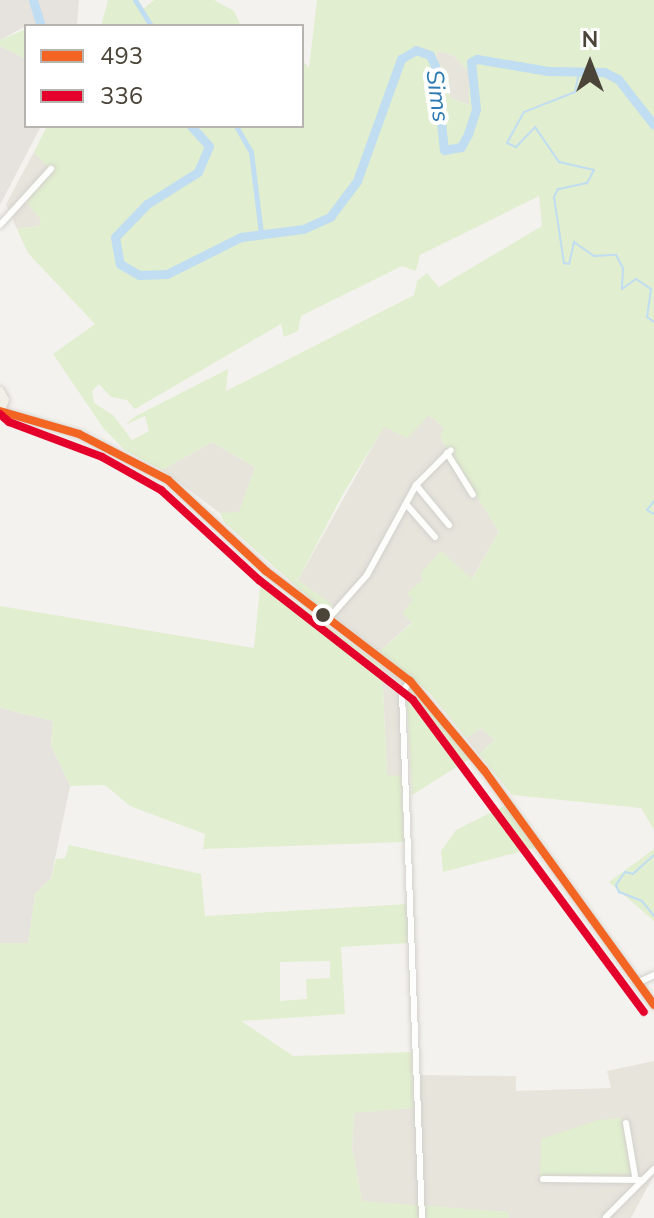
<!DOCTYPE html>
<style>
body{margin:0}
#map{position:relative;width:654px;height:1218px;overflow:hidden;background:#f4f2ee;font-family:"Nunito Sans",sans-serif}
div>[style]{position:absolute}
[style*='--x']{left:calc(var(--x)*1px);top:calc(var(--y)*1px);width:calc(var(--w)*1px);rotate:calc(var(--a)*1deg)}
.residential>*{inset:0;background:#e7e4dc}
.industrial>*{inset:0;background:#e6e2de}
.green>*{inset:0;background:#e1eecf}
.parking>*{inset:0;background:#e6e3df}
.stream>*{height:2px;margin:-1px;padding:0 1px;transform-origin:1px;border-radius:1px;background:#c0ddf1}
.canal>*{height:5px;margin:-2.5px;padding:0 2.5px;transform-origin:2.5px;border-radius:2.5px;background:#c0ddf1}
.river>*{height:9px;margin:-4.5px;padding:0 4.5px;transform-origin:4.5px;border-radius:4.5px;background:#c0ddf1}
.roads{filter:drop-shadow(0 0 2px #d2d0cb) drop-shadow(0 0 2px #d2d0cb)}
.minor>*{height:6px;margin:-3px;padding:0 3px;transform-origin:3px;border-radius:3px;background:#fdfdfc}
.major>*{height:8px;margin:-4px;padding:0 4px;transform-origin:4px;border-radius:4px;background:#f2efe6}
.bus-1>*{height:8px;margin:-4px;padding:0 4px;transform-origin:4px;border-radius:4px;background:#f26522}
.bus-2>*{height:8px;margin:-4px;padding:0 4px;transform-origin:4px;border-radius:4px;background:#e4002b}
.dots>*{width:22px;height:22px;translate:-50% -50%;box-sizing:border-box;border:4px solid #fff;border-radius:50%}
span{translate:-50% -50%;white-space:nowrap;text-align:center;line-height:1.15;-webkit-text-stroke:8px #fff;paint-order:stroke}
.water-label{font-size:24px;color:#2e7ab2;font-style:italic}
.legend{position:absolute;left:24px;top:24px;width:280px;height:104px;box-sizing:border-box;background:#fff;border:2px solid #b7b4b0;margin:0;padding:10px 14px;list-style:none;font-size:24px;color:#4b4439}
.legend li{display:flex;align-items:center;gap:16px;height:40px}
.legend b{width:40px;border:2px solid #b7b4b0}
.north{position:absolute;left:550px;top:24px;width:80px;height:80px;-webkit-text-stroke:6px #fff;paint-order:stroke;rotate:0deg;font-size:22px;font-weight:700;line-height:32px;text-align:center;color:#4b4439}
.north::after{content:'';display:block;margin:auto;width:28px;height:36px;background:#4b4439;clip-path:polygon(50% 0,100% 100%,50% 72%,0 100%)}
</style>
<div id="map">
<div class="residential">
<i style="clip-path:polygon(437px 51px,453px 55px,469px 72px,470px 105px,450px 98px,448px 73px,436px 61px)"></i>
<i style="clip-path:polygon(34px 152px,54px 172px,39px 226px,17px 229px,6px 204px)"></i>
<i style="clip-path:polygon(429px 415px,445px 429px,440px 437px,499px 532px,471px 580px,442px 552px,413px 599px,412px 622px,379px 652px,329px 613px,333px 607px,298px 580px,384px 426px)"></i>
<i style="clip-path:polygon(212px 442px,255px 467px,239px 513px,220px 513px,162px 470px)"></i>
<i style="clip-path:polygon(382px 666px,405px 682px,402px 776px,387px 776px)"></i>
<i style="clip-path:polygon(481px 728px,495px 740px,479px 754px,466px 738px)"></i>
<i style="clip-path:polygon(654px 1061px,654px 1175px,631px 1218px,509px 1218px,508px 1212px,362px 1202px,352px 1147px,354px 1112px,413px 1108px,413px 1075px,516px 1076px,516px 1091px,611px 1088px,607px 1071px)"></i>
</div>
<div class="industrial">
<i style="clip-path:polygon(0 0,79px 0,77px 26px,26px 26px,0 40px)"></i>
<i style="clip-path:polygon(0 46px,26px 59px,26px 126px,41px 126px,0 205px)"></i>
<i style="clip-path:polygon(0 708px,53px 721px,51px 745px,70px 786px,51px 878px,35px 894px,28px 943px,0 943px)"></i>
</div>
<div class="green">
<i style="clip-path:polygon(108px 0,138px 0,143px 9px,154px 0,214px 0,234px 11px,241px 26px,101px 26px)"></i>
<i style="clip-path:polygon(evenodd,317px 0,654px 0,654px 830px,641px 808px,512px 795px,479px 754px,495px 740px,481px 728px,466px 738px,429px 692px,379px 652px,412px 623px,402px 613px,413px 600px,407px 593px,423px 580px,421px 573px,441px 551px,472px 579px,499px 532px,440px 437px,444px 428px,429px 415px,407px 438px,384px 427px,343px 494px,298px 580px,334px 606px,323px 610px,224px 522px,220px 513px,239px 512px,255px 467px,212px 442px,162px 470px,126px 451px,104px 429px,53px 354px,95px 324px,28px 253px,17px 229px,39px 226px,41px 220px,26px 201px,53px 172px,34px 152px,47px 126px,302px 126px,302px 60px,309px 68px,317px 0,437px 51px,453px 55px,469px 72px,469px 105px,450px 98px,448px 73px,436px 61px,437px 51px,317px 0,539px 196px,542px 226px,439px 287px,427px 273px,417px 281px,414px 295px,226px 391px,228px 369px,136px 416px,125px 425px,145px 416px,149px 431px,132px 440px,113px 415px,94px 403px,92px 391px,99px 384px,111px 397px,127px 400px,135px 409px,281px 324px,284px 337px,298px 331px,301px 316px,402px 266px,416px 271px,420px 255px,539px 196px)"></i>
<i style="clip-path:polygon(26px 29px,26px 59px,0 46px,0 40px)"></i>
<i style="clip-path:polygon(261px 577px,382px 666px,387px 775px,402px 776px,404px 842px,203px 849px,205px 834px,130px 806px,105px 785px,70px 786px,51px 745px,53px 721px,0 708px,0 606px,254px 648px)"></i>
<i style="clip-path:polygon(406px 688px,414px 688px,471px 758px,412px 795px)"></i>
<i style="clip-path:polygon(506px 805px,538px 847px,443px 872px,441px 851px,456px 830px)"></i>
<i style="clip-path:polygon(evenodd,69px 845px,201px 874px,205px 916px,408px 904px,409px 943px,341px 947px,345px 1014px,241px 1021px,293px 1056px,412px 1052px,413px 1108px,354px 1113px,352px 1147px,362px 1201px,508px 1212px,509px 1218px,0 1218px,0 943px,28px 943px,35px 894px,51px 878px,56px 859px,65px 858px,69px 845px,330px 961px,330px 978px,306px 979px,307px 999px,280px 1001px,280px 962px,330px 961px)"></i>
<i style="clip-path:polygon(654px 849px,654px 921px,609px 882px)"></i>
<i style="clip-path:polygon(621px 1118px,632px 1174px,540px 1176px,541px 1139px,598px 1120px)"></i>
</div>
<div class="parking">
<i style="clip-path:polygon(60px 786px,64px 795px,55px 847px,45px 854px,16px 856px,17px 834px,4px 809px)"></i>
</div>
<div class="stream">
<i style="--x:579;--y:72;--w:20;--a:101"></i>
<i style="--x:575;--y:92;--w:55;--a:158.6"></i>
<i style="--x:524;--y:112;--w:35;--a:119"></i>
<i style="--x:507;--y:143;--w:10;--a:24"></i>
<i style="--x:516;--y:147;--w:28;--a:-46"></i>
<i style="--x:535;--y:127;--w:42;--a:55.6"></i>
<i style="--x:559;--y:162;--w:36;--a:13"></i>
<i style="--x:594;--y:170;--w:15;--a:118"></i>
<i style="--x:587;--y:183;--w:30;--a:168"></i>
<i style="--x:558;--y:189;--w:9;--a:117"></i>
<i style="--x:554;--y:197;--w:67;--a:81.4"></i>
<i style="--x:564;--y:263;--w:5;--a:11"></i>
<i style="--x:569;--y:264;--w:23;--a:-77"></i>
<i style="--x:574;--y:242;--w:24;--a:35"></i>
<i style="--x:594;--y:256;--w:22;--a:-3"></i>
<i style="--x:616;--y:255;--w:15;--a:62"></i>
<i style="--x:623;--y:268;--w:21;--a:93"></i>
<i style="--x:622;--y:289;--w:17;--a:-36"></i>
<i style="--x:636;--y:279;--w:18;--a:34"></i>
<i style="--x:651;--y:289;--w:28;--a:98"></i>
<i style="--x:647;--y:317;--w:9;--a:36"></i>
<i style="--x:654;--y:501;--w:11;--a:128"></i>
<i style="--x:647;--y:510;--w:8;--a:30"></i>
<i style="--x:654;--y:855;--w:28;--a:138"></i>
<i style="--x:633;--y:874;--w:8;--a:-166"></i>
<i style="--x:625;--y:872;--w:16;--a:125"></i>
<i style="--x:616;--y:885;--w:8;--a:67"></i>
<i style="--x:619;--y:892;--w:25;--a:21"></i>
<i style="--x:642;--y:901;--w:19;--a:51"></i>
</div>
<div class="canal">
<i style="--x:135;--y:0;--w:31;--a:58"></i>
<i style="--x:236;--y:126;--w:30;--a:60"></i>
<i style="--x:251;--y:152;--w:82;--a:83"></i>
</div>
<div class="river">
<i style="--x:33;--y:0;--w:27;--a:73"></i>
<i style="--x:191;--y:126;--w:27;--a:48"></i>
<i style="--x:209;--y:146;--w:28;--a:113"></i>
<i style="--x:198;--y:172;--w:60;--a:147.9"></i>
<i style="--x:147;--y:204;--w:46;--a:134.1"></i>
<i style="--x:115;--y:237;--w:27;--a:80"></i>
<i style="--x:120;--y:264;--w:22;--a:30"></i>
<i style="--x:139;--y:275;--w:28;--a:-2"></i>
<i style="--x:167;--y:274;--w:83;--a:-26.6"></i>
<i style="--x:241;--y:237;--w:63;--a:-7.4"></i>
<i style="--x:303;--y:229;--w:30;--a:-24"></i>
<i style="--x:330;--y:217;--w:45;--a:-53.1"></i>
<i style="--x:357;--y:181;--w:130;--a:-70.2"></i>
<i style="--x:401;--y:59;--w:17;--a:-31"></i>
<i style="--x:416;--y:50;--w:15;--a:20"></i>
<i style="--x:430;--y:55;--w:12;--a:66"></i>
<i style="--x:435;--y:66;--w:84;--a:83.9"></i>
<i style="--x:444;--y:150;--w:17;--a:-10"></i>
<i style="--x:461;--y:147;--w:15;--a:-62"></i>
<i style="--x:468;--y:134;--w:26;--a:-72"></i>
<i style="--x:476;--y:109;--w:47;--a:-96.1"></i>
<i style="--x:471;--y:62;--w:7;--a:-27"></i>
<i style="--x:477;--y:59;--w:72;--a:9.6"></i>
<i style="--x:548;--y:71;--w:56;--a:1"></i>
<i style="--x:604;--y:72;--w:16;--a:27"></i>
<i style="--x:618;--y:79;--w:58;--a:52"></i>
</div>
<div class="roads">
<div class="minor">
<i style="--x:0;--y:225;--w:76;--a:-47.7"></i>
<i style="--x:0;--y:411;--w:82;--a:16.2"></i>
<i style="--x:79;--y:434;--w:100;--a:27.3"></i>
<i style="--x:168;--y:480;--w:134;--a:42.9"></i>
<i style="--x:266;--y:571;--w:181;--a:37.4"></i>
<i style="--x:410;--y:681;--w:116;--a:50.3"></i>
<i style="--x:484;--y:770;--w:290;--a:54.1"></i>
<i style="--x:447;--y:453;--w:49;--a:58.2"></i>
<i style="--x:416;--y:485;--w:52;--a:50.5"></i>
<i style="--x:406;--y:504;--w:44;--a:48.7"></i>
<i style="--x:328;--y:619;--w:59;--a:-48.4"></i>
<i style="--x:367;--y:575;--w:102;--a:-61.4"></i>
<i style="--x:416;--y:485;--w:49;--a:-45"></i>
<i style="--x:410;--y:681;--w:14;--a:124"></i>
<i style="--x:402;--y:693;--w:525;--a:87.82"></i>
<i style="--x:637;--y:983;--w:19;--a:-25"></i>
<i style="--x:626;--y:1123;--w:54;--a:80.4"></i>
<i style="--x:543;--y:1179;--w:100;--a:0.6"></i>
<i style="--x:606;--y:1217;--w:68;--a:-45"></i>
</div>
<div class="major">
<i style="--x:0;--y:391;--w:10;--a:61"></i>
<i style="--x:5;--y:400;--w:12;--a:114"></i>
</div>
</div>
<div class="bus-1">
<i style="--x:0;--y:411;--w:82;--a:16.2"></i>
<i style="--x:79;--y:434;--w:100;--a:27.3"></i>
<i style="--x:168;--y:480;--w:134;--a:42.9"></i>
<i style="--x:266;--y:571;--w:181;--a:37.4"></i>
<i style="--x:410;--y:681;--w:116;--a:50.3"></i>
<i style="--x:484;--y:770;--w:290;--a:54.1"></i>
</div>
<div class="bus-2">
<i style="--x:0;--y:414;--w:12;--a:42"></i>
<i style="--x:9;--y:422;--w:99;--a:20.6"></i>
<i style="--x:102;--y:457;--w:68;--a:29.2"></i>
<i style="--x:161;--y:490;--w:133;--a:42.6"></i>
<i style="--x:259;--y:580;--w:195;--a:37.9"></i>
<i style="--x:413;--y:700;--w:388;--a:53.5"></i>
</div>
<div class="dots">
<i style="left:323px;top:615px;background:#4b4439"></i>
</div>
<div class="water-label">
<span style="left:437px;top:96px;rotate:82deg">Sims</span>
</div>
<ul class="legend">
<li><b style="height:10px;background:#f26522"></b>493</li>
<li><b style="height:10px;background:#e4002b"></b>336</li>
</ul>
<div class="north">N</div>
</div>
